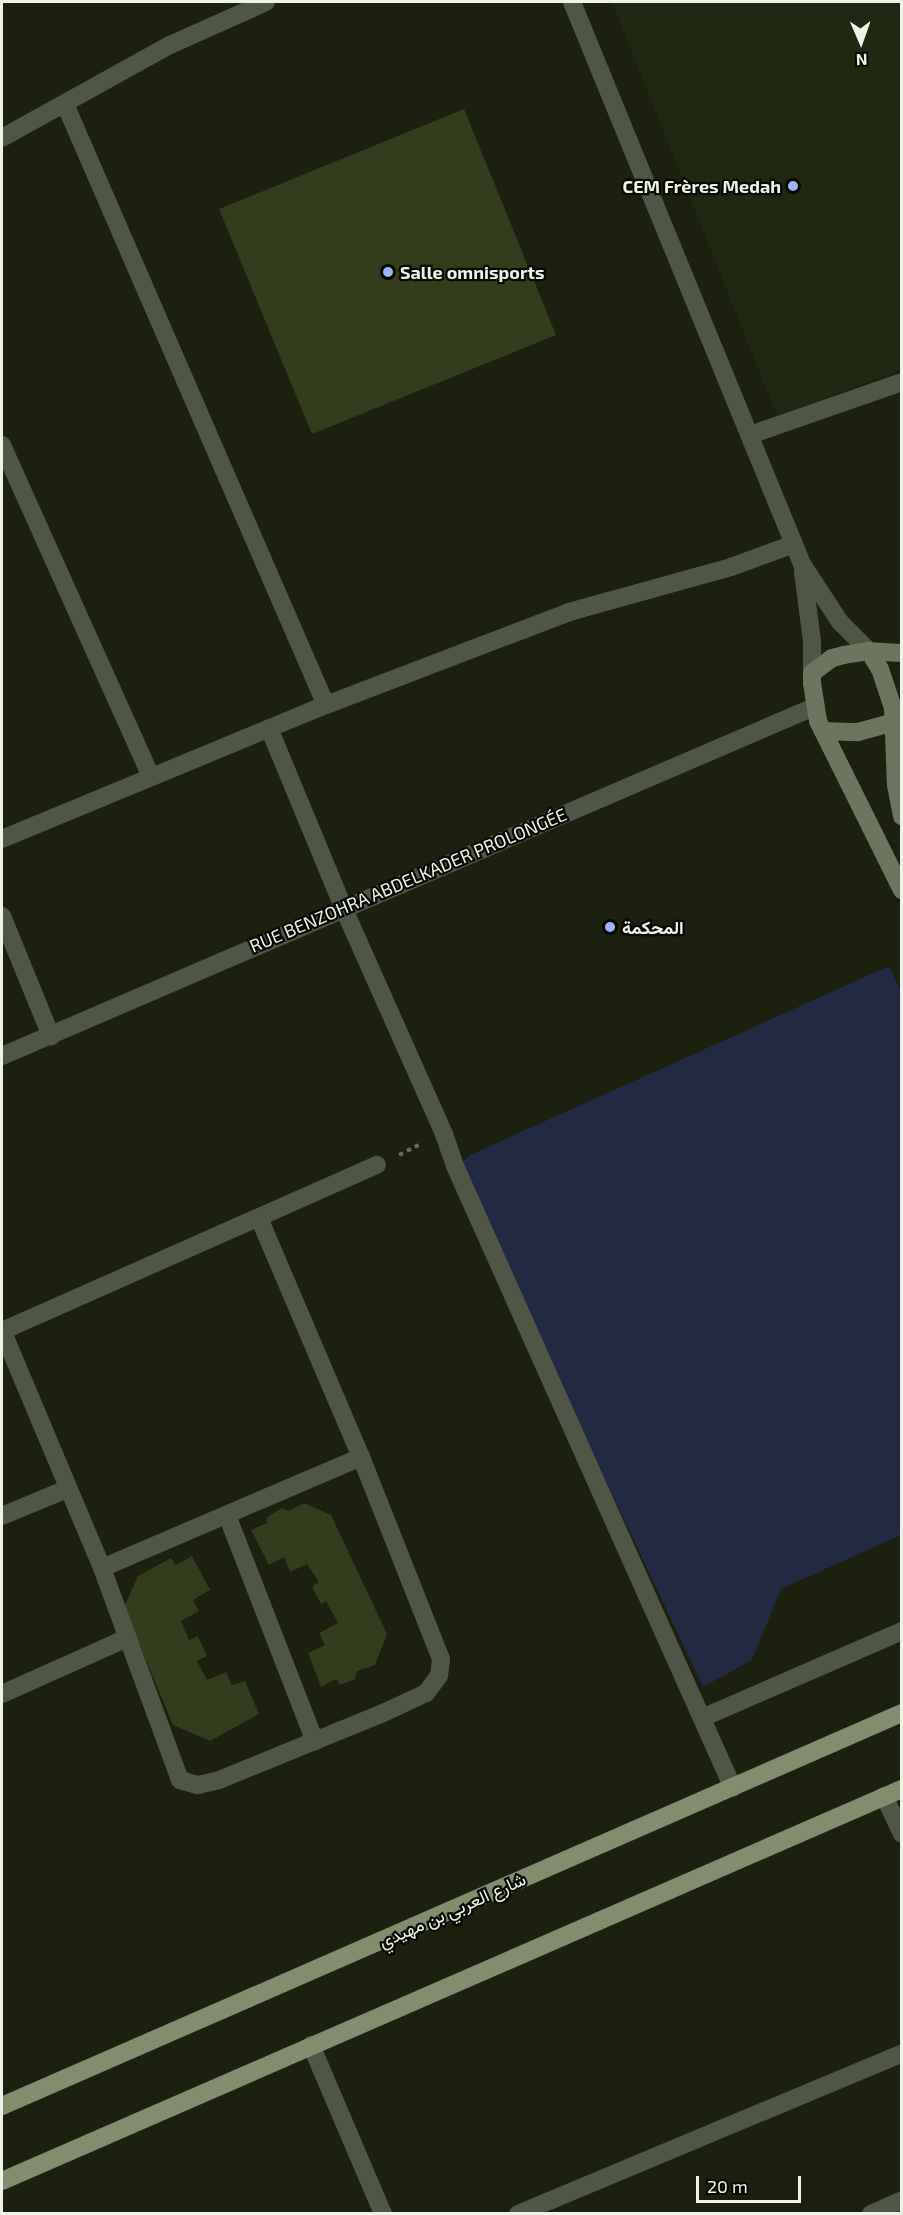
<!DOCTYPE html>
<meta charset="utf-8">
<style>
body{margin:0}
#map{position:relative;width:903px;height:2215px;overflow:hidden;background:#1b200f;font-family:"Exo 2",Vazirmatn,sans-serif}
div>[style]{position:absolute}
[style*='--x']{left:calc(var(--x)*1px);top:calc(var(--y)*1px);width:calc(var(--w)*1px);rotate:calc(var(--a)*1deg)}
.built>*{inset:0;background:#212811}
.green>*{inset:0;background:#212943}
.building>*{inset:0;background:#333d1b}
.path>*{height:4px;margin-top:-2px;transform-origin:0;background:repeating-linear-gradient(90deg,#656a5b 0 4.5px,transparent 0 9px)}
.lane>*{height:18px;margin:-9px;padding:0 9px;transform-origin:9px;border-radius:9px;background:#505646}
.street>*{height:18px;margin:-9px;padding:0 9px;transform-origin:9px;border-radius:9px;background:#505646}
.secondary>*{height:18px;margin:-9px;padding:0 9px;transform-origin:9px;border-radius:9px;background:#6c755d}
.primary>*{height:18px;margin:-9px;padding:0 9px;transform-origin:9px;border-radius:9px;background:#828d6e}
.dots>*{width:16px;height:16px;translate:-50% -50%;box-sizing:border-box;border:3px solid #070904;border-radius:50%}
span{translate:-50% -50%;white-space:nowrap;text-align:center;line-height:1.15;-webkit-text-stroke:4.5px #070904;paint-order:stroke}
.poi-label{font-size:18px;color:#eef3e7;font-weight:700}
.right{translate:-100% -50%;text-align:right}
.left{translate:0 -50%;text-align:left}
.street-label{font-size:18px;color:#eef3e7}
.frame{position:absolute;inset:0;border:3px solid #eef3e7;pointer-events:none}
.north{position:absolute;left:831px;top:12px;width:60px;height:60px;-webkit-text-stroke:4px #070904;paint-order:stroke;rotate:178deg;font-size:16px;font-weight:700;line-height:24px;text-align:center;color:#eef3e7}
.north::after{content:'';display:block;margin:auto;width:21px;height:27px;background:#eef3e7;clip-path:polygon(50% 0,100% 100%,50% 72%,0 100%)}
.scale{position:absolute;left:696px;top:2176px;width:105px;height:27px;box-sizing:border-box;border:3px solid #eef3e7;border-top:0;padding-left:8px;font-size:18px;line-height:21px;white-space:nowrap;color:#eef3e7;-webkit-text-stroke:4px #070904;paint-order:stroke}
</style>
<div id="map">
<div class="built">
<i style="clip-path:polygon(612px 2px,901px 2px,901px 370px,777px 416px)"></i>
</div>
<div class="green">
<i style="clip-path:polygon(889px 966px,902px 994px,901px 1535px,781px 1589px,752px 1660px,703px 1687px,458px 1167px,470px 1155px)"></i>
</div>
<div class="building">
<i style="clip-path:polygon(464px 109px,556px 335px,312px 434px,219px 209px)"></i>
<i style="clip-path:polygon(304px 1503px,331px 1515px,387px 1634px,375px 1665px,357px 1671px,355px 1679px,340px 1685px,336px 1679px,321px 1687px,308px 1653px,325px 1645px,319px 1633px,338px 1623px,326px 1601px,321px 1604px,312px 1587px,319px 1582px,307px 1564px,290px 1572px,284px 1557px,269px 1565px,251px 1530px,267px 1523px,267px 1517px,282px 1508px,289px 1511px)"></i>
<i style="clip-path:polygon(192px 1556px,210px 1590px,193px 1600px,199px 1611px,181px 1621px,189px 1640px,198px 1636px,207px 1656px,197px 1661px,207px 1680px,226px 1672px,232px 1685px,245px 1681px,259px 1714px,210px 1741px,173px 1725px,124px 1607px,138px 1576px,171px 1558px,176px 1565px)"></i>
</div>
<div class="path">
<i style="--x:399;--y:1155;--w:22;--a:-27"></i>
</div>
<div class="lane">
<i style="--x:702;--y:1718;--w:218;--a:-23.5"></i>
</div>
<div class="street">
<i style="--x:572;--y:2;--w:607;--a:67.74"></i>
<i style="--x:802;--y:564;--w:69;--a:56.8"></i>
<i style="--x:840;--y:622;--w:41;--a:45"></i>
<i style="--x:65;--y:104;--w:655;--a:66.53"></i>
<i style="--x:2;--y:138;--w:192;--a:-29"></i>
<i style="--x:170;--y:45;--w:105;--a:-24.1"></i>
<i style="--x:750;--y:435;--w:161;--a:-19.2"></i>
<i style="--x:2;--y:445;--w:363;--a:65.8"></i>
<i style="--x:803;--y:572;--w:70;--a:82.6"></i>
<i style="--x:812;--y:641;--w:32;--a:90"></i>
<i style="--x:269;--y:728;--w:194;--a:67.5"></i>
<i style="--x:343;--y:907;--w:248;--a:66"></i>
<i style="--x:444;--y:1134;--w:34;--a:71"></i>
<i style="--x:455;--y:1166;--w:681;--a:65.92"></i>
<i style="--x:2;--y:839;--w:351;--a:-22.5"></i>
<i style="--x:326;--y:705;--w:260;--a:-20.9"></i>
<i style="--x:569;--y:612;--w:168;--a:-15.5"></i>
<i style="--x:731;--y:567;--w:67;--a:-20.1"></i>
<i style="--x:2;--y:916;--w:130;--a:67.8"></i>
<i style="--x:2;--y:1056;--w:884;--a:-23.26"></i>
<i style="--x:2;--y:1330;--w:258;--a:67.2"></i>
<i style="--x:102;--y:1568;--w:226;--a:69.8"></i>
<i style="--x:180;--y:1780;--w:19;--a:16"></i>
<i style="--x:198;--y:1785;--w:22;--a:-13"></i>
<i style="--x:219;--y:1780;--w:175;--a:-22.2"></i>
<i style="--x:381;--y:1714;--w:50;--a:-25"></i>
<i style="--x:426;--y:1693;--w:21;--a:-53"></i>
<i style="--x:439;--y:1676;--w:17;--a:-83"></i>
<i style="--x:441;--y:1659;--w:217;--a:-111.6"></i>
<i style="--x:361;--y:1457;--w:260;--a:-113.1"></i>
<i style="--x:2;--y:1331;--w:410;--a:-23.9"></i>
<i style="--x:227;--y:1515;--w:243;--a:68.8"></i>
<i style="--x:2;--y:1516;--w:70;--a:-22.6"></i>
<i style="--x:102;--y:1568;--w:282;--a:-23.2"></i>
<i style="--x:2;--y:1694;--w:137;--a:-24.1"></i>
<i style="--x:884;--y:1796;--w:42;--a:64.7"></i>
<i style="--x:311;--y:2045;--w:184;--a:66.9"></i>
<i style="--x:518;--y:2214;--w:416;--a:-22.7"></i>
<i style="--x:871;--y:2214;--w:34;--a:-24"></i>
</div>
<div class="secondary">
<i style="--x:869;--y:651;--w:21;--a:59"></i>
<i style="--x:880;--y:669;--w:41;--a:71.6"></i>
<i style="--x:893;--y:708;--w:77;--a:87.8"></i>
<i style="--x:896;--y:785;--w:32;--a:79"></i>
<i style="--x:902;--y:653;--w:33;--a:-177"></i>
<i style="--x:869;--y:651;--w:25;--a:171"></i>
<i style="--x:844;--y:655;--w:12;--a:166"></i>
<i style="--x:832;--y:658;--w:25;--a:143"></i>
<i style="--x:812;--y:673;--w:10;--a:90"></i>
<i style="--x:812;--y:683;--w:38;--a:81"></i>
<i style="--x:818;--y:721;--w:189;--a:63.6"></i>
<i style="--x:823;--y:731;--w:35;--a:2"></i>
<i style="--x:858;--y:732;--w:46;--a:-15.3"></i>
</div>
<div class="primary">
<i style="--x:2;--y:2106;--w:982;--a:-23.59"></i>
<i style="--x:2;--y:2181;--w:982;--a:-23.54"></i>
</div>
<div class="dots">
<i style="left:793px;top:186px;background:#9db4fd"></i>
<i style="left:388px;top:272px;background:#9db4fd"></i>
<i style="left:610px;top:927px;background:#9db4fd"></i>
</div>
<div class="poi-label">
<span class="right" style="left:781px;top:186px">CEM Frères Medah</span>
<span class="left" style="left:400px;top:272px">Salle omnisports</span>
<span class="left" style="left:622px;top:927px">المحكمة</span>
</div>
<div class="street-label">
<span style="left:408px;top:880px;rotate:-23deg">RUE BENZOHRA ABDELKADER PROLONGÉE</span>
<span style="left:452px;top:1910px;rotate:-24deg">شارع العربي بن مهيدي</span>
</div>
<div class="frame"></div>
<div class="north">N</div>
<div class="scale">20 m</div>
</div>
